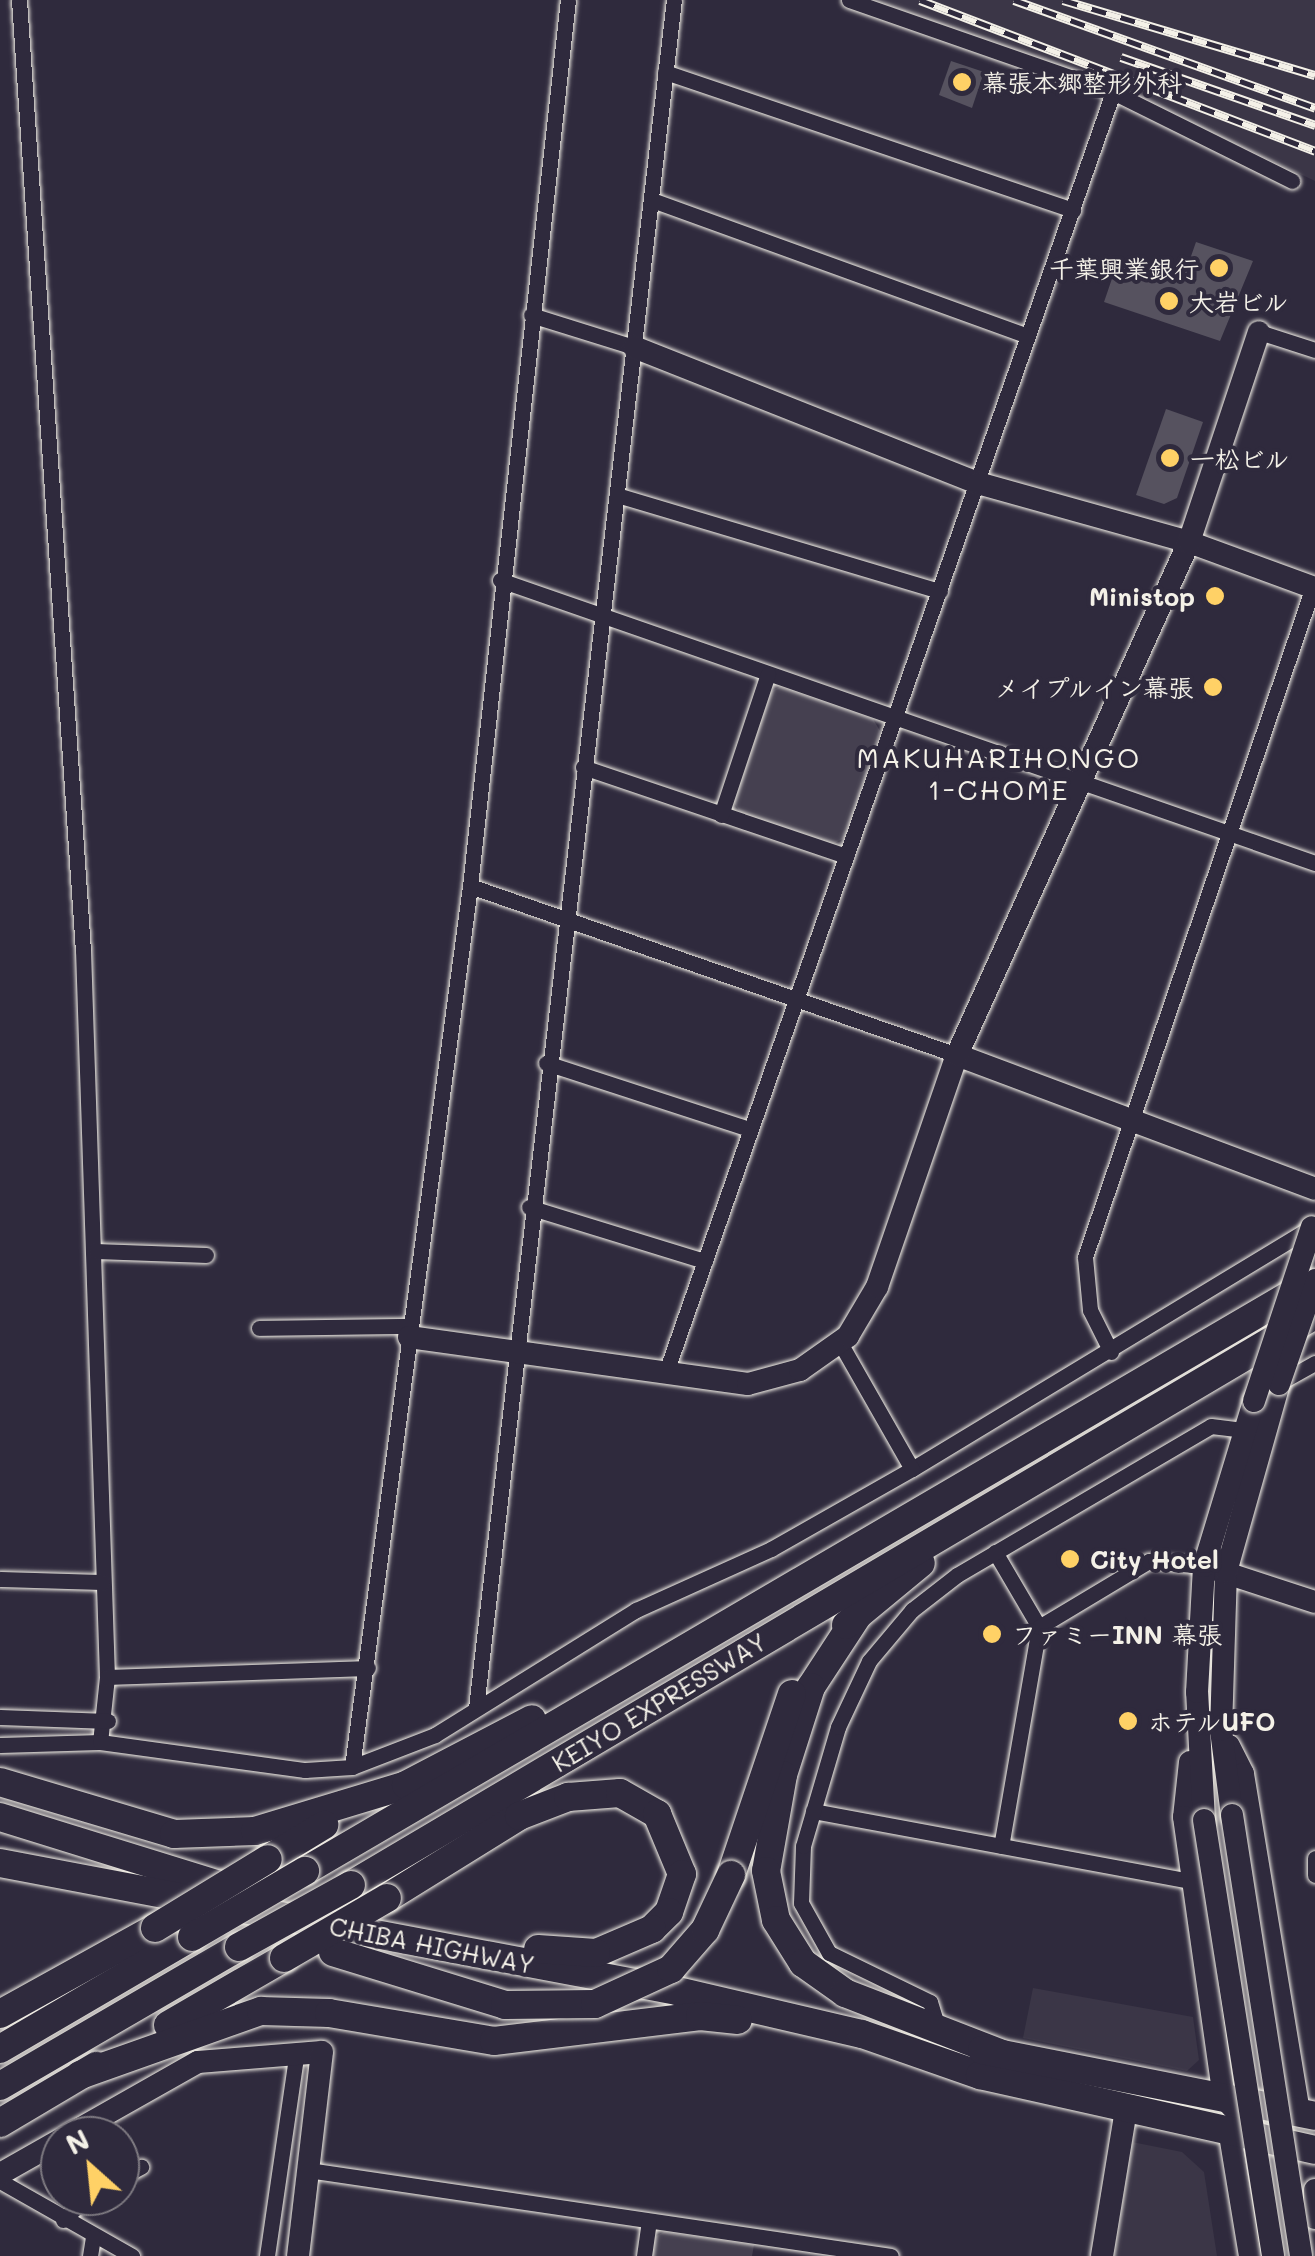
<!DOCTYPE html>
<meta charset="utf-8">
<style>
body{margin:0}
#map{position:relative;width:1315px;height:2256px;overflow:hidden;background:#2f2a3d;font-family:Mali,"Klee One",sans-serif}
div>[style]{position:absolute}
[style*='--x']{left:calc(var(--x)*1px);top:calc(var(--y)*1px);width:calc(var(--w)*1px);rotate:calc(var(--a)*1deg)}
.built>*{inset:0;background:#3b3647}
.green>*{inset:0;background:#454050}
.building>*{inset:0;background:#56525f}
.roads{filter:drop-shadow(0 0 2px #f4f1e8) drop-shadow(0 0 2px #f4f1e8)}
.street>*{height:15px;margin:-7.5px;padding:0 7.5px;transform-origin:7.5px;border-radius:7.5px;background:#2f2a3d}
.secondary>*{height:22px;margin:-11px;padding:0 11px;transform-origin:11px;border-radius:11px;background:#2f2a3d}
.highway>*{height:28px;margin:-14px;padding:0 14px;transform-origin:14px;border-radius:14px;background:#2f2a3d}
.rail>*{height:9px;margin-top:-4.5px;transform-origin:0;background:repeating-linear-gradient(90deg,#2f2a3d 0 15px,#f4f1e8 0 30px);box-sizing:border-box;border-block:2px solid #f4f1e8}
.bridges{filter:drop-shadow(0 0 2px #f4f1e8) drop-shadow(0 0 2px #f4f1e8)}
.secondary-bridge>*{height:22px;margin:-11px;padding:0 11px;transform-origin:11px;border-radius:11px;background:#2f2a3d}
.highway-bridge>*{height:28px;margin:-14px;padding:0 14px;transform-origin:14px;border-radius:14px;background:#2f2a3d}
.dots>*{width:28px;height:28px;translate:-50% -50%;box-sizing:border-box;border:5px solid #2f2a3d;border-radius:50%}
span{translate:-50% -50%;white-space:nowrap;text-align:center;line-height:1.15;-webkit-text-stroke:8px #2f2a3d;paint-order:stroke}
.poi-label{font-size:25px;color:#f4f1e8;font-weight:700}
.left{translate:0 -50%;text-align:left}
.right{translate:-100% -50%;text-align:right}
.street-label{font-size:25px;color:#f4f1e8}
.neighbourhood-label{font-size:28px;color:#f4f1e8;letter-spacing:2.5px}
.north{position:absolute;left:40px;top:2116px;width:100px;height:100px;box-sizing:border-box;background:#2f2a3d;border:2px solid #7e7a81;border-radius:50%;rotate:333deg;font-size:28px;font-weight:700;line-height:40px;text-align:center;color:#f4f1e8}
.north::after{content:'';display:block;margin:auto;width:35px;height:45px;background:#ffd166;clip-path:polygon(50% 0,100% 100%,50% 72%,0 100%)}
</style>
<div id="map">
<div class="built">
<i style="clip-path:polygon(874px 0,1315px 0,1315px 181px,1120px 89px)"></i>
<i style="clip-path:polygon(1033px 1988px,1193px 2017px,1199px 2060px,1187px 2071px,1023px 2038px)"></i>
<i style="clip-path:polygon(1132px 2142px,1182px 2152px,1204px 2172px,1217px 2256px,1115px 2256px)"></i>
</div>
<div class="green">
<i style="clip-path:polygon(780px 687px,873px 719px,880px 731px,846px 837px,833px 844px,741px 813px,732px 800px,767px 693px)"></i>
<i style="clip-path:polygon(664px 2232px,754px 2245px,752px 2256px,651px 2256px,653px 2238px)"></i>
</div>
<div class="building">
<i style="clip-path:polygon(951px 61px,984px 72px,972px 108px,939px 95px)"></i>
<i style="clip-path:polygon(1196px 242px,1253px 261px,1220px 341px,1104px 302px,1118px 261px,1182px 282px)"></i>
<i style="clip-path:polygon(1166px 409px,1203px 422px,1177px 498px,1164px 504px,1136px 495px)"></i>
</div>
<div class="roads">
<div class="street">
<i style="--x:19;--y:0;--w:952;--a:86.15"></i>
<i style="--x:83;--y:950;--w:727;--a:88.11"></i>
<i style="--x:107;--y:1677;--w:65;--a:96.1"></i>
<i style="--x:849;--y:0;--w:280;--a:19.2"></i>
<i style="--x:1113;--y:92;--w:200;--a:26.4"></i>
<i style="--x:665;--y:72;--w:431;--a:18.7"></i>
<i style="--x:652;--y:200;--w:399;--a:19.9"></i>
<i style="--x:531;--y:315;--w:108;--a:17.3"></i>
<i style="--x:1259;--y:332;--w:59;--a:17.8"></i>
<i style="--x:617;--y:495;--w:337;--a:16.6"></i>
<i style="--x:500;--y:580;--w:863;--a:19.15"></i>
<i style="--x:583;--y:767;--w:278;--a:18.7"></i>
<i style="--x:721;--y:815;--w:149;--a:-71.6"></i>
<i style="--x:470;--y:886;--w:515;--a:19.14"></i>
<i style="--x:546;--y:1063;--w:213;--a:18"></i>
<i style="--x:529;--y:1207;--w:184;--a:17.1"></i>
<i style="--x:96;--y:1251;--w:110;--a:2.1"></i>
<i style="--x:259;--y:1328;--w:151;--a:-0.8"></i>
<i style="--x:1111;--y:1352;--w:47;--a:-116.6"></i>
<i style="--x:1090;--y:1310;--w:53;--a:-95.4"></i>
<i style="--x:1085;--y:1257;--w:708;--a:-71.21"></i>
<i style="--x:665;--y:1375;--w:1359;--a:-70.75"></i>
<i style="--x:1279;--y:1383;--w:41;--a:-29.1"></i>
<i style="--x:912;--y:1469;--w:468;--a:-31.2"></i>
<i style="--x:995;--y:1552;--w:87;--a:59.6"></i>
<i style="--x:1039;--y:1627;--w:222;--a:99.8"></i>
<i style="--x:0;--y:1579;--w:102;--a:1.7"></i>
<i style="--x:1039;--y:1627;--w:128;--a:-31"></i>
<i style="--x:1149;--y:1561;--w:55;--a:5.2"></i>
<i style="--x:107;--y:1677;--w:261;--a:-2"></i>
<i style="--x:476;--y:1708;--w:1719;--a:-83.39"></i>
<i style="--x:0;--y:1717;--w:108;--a:2.1"></i>
<i style="--x:0;--y:1745;--w:100;--a:-1.7"></i>
<i style="--x:100;--y:1742;--w:207;--a:7.8"></i>
<i style="--x:305;--y:1770;--w:47;--a:-3.7"></i>
<i style="--x:352;--y:1767;--w:89;--a:-21.1"></i>
<i style="--x:435;--y:1735;--w:237;--a:-31.9"></i>
<i style="--x:636;--y:1610;--w:148;--a:-24.3"></i>
<i style="--x:771;--y:1549;--w:162;--a:-29.6"></i>
<i style="--x:912;--y:1469;--w:145;--a:-119.7"></i>
<i style="--x:352;--y:1767;--w:889;--a:-82.37"></i>
<i style="--x:470;--y:886;--w:891;--a:-83.69"></i>
<i style="--x:813;--y:1811;--w:385;--a:10.5"></i>
<i style="--x:1315;--y:1858;--w:17;--a:90"></i>
<i style="--x:938;--y:2028;--w:27;--a:-107"></i>
<i style="--x:930;--y:2002;--w:112;--a:-154.1"></i>
<i style="--x:829;--y:1953;--w:57;--a:-119.2"></i>
<i style="--x:801;--y:1903;--w:57;--a:-88"></i>
<i style="--x:803;--y:1846;--w:124;--a:-73.6"></i>
<i style="--x:838;--y:1727;--w:73;--a:-64.8"></i>
<i style="--x:869;--y:1661;--w:67;--a:-49.9"></i>
<i style="--x:912;--y:1610;--w:57;--a:-37.9"></i>
<i style="--x:957;--y:1575;--w:294;--a:-30.4"></i>
<i style="--x:1211;--y:1426;--w:34;--a:7"></i>
<i style="--x:308;--y:2170;--w:589;--a:8.39"></i>
<i style="--x:120;--y:2178;--w:24;--a:-28"></i>
<i style="--x:0;--y:2181;--w:152;--a:29.6"></i>
<i style="--x:63;--y:2220;--w:35;--a:-44"></i>
<i style="--x:90;--y:2256;--w:20;--a:-81"></i>
<i style="--x:267;--y:2256;--w:207;--a:-81.7"></i>
<i style="--x:644;--y:2256;--w:35;--a:-82"></i>
</div>
<div class="secondary">
<i style="--x:634;--y:347;--w:370;--a:21.6"></i>
<i style="--x:978;--y:483;--w:219;--a:15.6"></i>
<i style="--x:1189;--y:542;--w:134;--a:20.1"></i>
<i style="--x:957;--y:1055;--w:382;--a:20.5"></i>
<i style="--x:409;--y:1337;--w:342;--a:7.9"></i>
<i style="--x:748;--y:1384;--w:54;--a:-15.1"></i>
<i style="--x:800;--y:1370;--w:59;--a:-35.3"></i>
<i style="--x:848;--y:1336;--w:57;--a:-59.4"></i>
<i style="--x:877;--y:1287;--w:245;--a:-71"></i>
<i style="--x:957;--y:1055;--w:563;--a:-65.67"></i>
<i style="--x:1189;--y:542;--w:221;--a:-71.6"></i>
<i style="--x:1214;--y:1569;--w:106;--a:18.1"></i>
<i style="--x:1229;--y:1746;--w:31;--a:63"></i>
<i style="--x:1243;--y:1774;--w:343;--a:80.6"></i>
<i style="--x:1190;--y:1762;--w:55;--a:96.2"></i>
<i style="--x:1184;--y:1817;--w:284;--a:81.9"></i>
<i style="--x:1224;--y:2098;--w:53;--a:47.3"></i>
<i style="--x:1232;--y:1815;--w:86;--a:-97.4"></i>
<i style="--x:1221;--y:1730;--w:158;--a:-88.2"></i>
<i style="--x:1226;--y:1572;--w:195;--a:-74.3"></i>
<i style="--x:1204;--y:1820;--w:128;--a:-93.1"></i>
<i style="--x:1197;--y:1692;--w:126;--a:-86.8"></i>
<i style="--x:1204;--y:1566;--w:172;--a:-73.1"></i>
<i style="--x:1230;--y:2135;--w:123;--a:80.6"></i>
<i style="--x:67;--y:2136;--w:150;--a:-29.5"></i>
<i style="--x:198;--y:2062;--w:124;--a:-4.6"></i>
<i style="--x:322;--y:2052;--w:205;--a:96.7"></i>
<i style="--x:0;--y:2174;--w:69;--a:-29.5"></i>
<i style="--x:1315;--y:2190;--w:28;--a:90"></i>
<i style="--x:1102;--y:2256;--w:149;--a:-80.7"></i>
</div>
<div class="highway">
<i style="--x:860;--y:1612;--w:90;--a:123.2"></i>
<i style="--x:811;--y:1687;--w:92;--a:107.7"></i>
<i style="--x:783;--y:1775;--w:97;--a:100"></i>
<i style="--x:766;--y:1871;--w:50;--a:78.5"></i>
<i style="--x:776;--y:1920;--w:51;--a:57.9"></i>
<i style="--x:803;--y:1963;--w:52;--a:35.5"></i>
<i style="--x:845;--y:1993;--w:166;--a:21.2"></i>
<i style="--x:846;--y:1625;--w:97;--a:-39.6"></i>
<i style="--x:0;--y:1782;--w:182;--a:16.6"></i>
<i style="--x:174;--y:1834;--w:81;--a:-2.1"></i>
<i style="--x:255;--y:1831;--w:158;--a:-16.9"></i>
<i style="--x:406;--y:1785;--w:142;--a:-27.6"></i>
<i style="--x:0;--y:1817;--w:254;--a:17.2"></i>
<i style="--x:268;--y:1859;--w:66;--a:-31.3"></i>
<i style="--x:0;--y:1863;--w:689;--a:10.71"></i>
<i style="--x:677;--y:1991;--w:190;--a:13.1"></i>
<i style="--x:862;--y:2034;--w:125;--a:19.2"></i>
<i style="--x:980;--y:2075;--w:343;--a:12.6"></i>
<i style="--x:305;--y:1871;--w:1159;--a:-30.33"></i>
<i style="--x:731;--y:1875;--w:191;--a:-71.4"></i>
<i style="--x:351;--y:1885;--w:1120;--a:-30.6"></i>
<i style="--x:387;--y:1898;--w:155;--a:-31.8"></i>
<i style="--x:519;--y:1816;--w:53;--a:-21.2"></i>
<i style="--x:568;--y:1797;--w:52;--a:-4.4"></i>
<i style="--x:620;--y:1793;--w:43;--a:29.6"></i>
<i style="--x:657;--y:1814;--w:65;--a:67.4"></i>
<i style="--x:682;--y:1874;--w:40;--a:108.9"></i>
<i style="--x:669;--y:1912;--w:24;--a:135"></i>
<i style="--x:652;--y:1929;--w:61;--a:156.8"></i>
<i style="--x:596;--y:1953;--w:58;--a:-176.1"></i>
<i style="--x:0;--y:2014;--w:177;--a:-29"></i>
<i style="--x:168;--y:2025;--w:134;--a:-30"></i>
<i style="--x:0;--y:2049;--w:222;--a:-30.3"></i>
<i style="--x:982;--y:2050;--w:339;--a:11.2"></i>
<i style="--x:80;--y:2075;--w:192;--a:-19.5"></i>
<i style="--x:261;--y:2011;--w:68;--a:1.7"></i>
<i style="--x:329;--y:2013;--w:167;--a:9.6"></i>
<i style="--x:494;--y:2041;--w:208;--a:-6.9"></i>
<i style="--x:700;--y:2016;--w:38;--a:6"></i>
<i style="--x:0;--y:2086;--w:276;--a:-30.2"></i>
<i style="--x:0;--y:2123;--w:112;--a:-30.7"></i>
</div>
</div>
<div class="rail">
<i style="--x:920;--y:0;--w:423;--a:20.9"></i>
<i style="--x:1014;--y:0;--w:320;--a:19.7"></i>
<i style="--x:1063;--y:0;--w:263;--a:16.6"></i>
<i style="--x:1121;--y:57;--w:206;--a:19.3"></i>
</div>
<div class="bridges">
<div class="secondary-bridge">
<i style="--x:1279;--y:1384;--w:110;--a:-70.9"></i>
<i style="--x:1254;--y:1401;--w:183;--a:-71.6"></i>
<i style="--x:1232;--y:1815;--w:446;--a:81.1"></i>
<i style="--x:1204;--y:1820;--w:441;--a:81"></i>
</div>
<div class="highway-bridge">
<i style="--x:155;--y:1928;--w:132;--a:-31.4"></i>
<i style="--x:192;--y:1937;--w:131;--a:-30.3"></i>
<i style="--x:239;--y:1947;--w:128;--a:-29"></i>
<i style="--x:333;--y:1952;--w:180;--a:17.1"></i>
<i style="--x:505;--y:2005;--w:90;--a:-0.6"></i>
<i style="--x:595;--y:2004;--w:84;--a:-24.7"></i>
<i style="--x:671;--y:1969;--w:52;--a:-48.9"></i>
<i style="--x:705;--y:1930;--w:61;--a:-64.7"></i>
<i style="--x:284;--y:1958;--w:119;--a:-30.2"></i>
</div>
</div>
<div class="dots">
<i style="left:962px;top:82px;background:#ffd166"></i>
<i style="left:1219px;top:268px;background:#ffd166"></i>
<i style="left:1169px;top:301px;background:#ffd166"></i>
<i style="left:1170px;top:458px;background:#ffd166"></i>
<i style="left:1215px;top:596px;background:#ffd166"></i>
<i style="left:1213px;top:687px;background:#ffd166"></i>
<i style="left:1070px;top:1559px;background:#ffd166"></i>
<i style="left:992px;top:1634px;background:#ffd166"></i>
<i style="left:1128px;top:1721px;background:#ffd166"></i>
</div>
<div class="poi-label">
<span class="left" style="left:982px;top:82px">幕張本郷整形外科</span>
<span class="right" style="left:1199px;top:268px">千葉興業銀行</span>
<span class="left" style="left:1189px;top:301px">大岩ビル</span>
<span class="left" style="left:1190px;top:458px">一松ビル</span>
<span class="right" style="left:1195px;top:596px">Ministop</span>
<span class="right" style="left:1193px;top:687px">メイプルイン幕張</span>
<span class="left" style="left:1090px;top:1559px">City Hotel</span>
<span class="left" style="left:1012px;top:1634px">ファミーINN 幕張</span>
<span class="left" style="left:1148px;top:1721px">ホテルUFO</span>
</div>
<div class="street-label">
<span style="left:659px;top:1702px;rotate:-31deg">KEIYO EXPRESSWAY</span>
<span style="left:432px;top:1945px;rotate:11deg">CHIBA HIGHWAY</span>
</div>
<div class="neighbourhood-label">
<span style="left:999px;top:773px">MAKUHARIHONGO<br>1-CHOME</span>
</div>
<div class="north">N</div>
</div>
